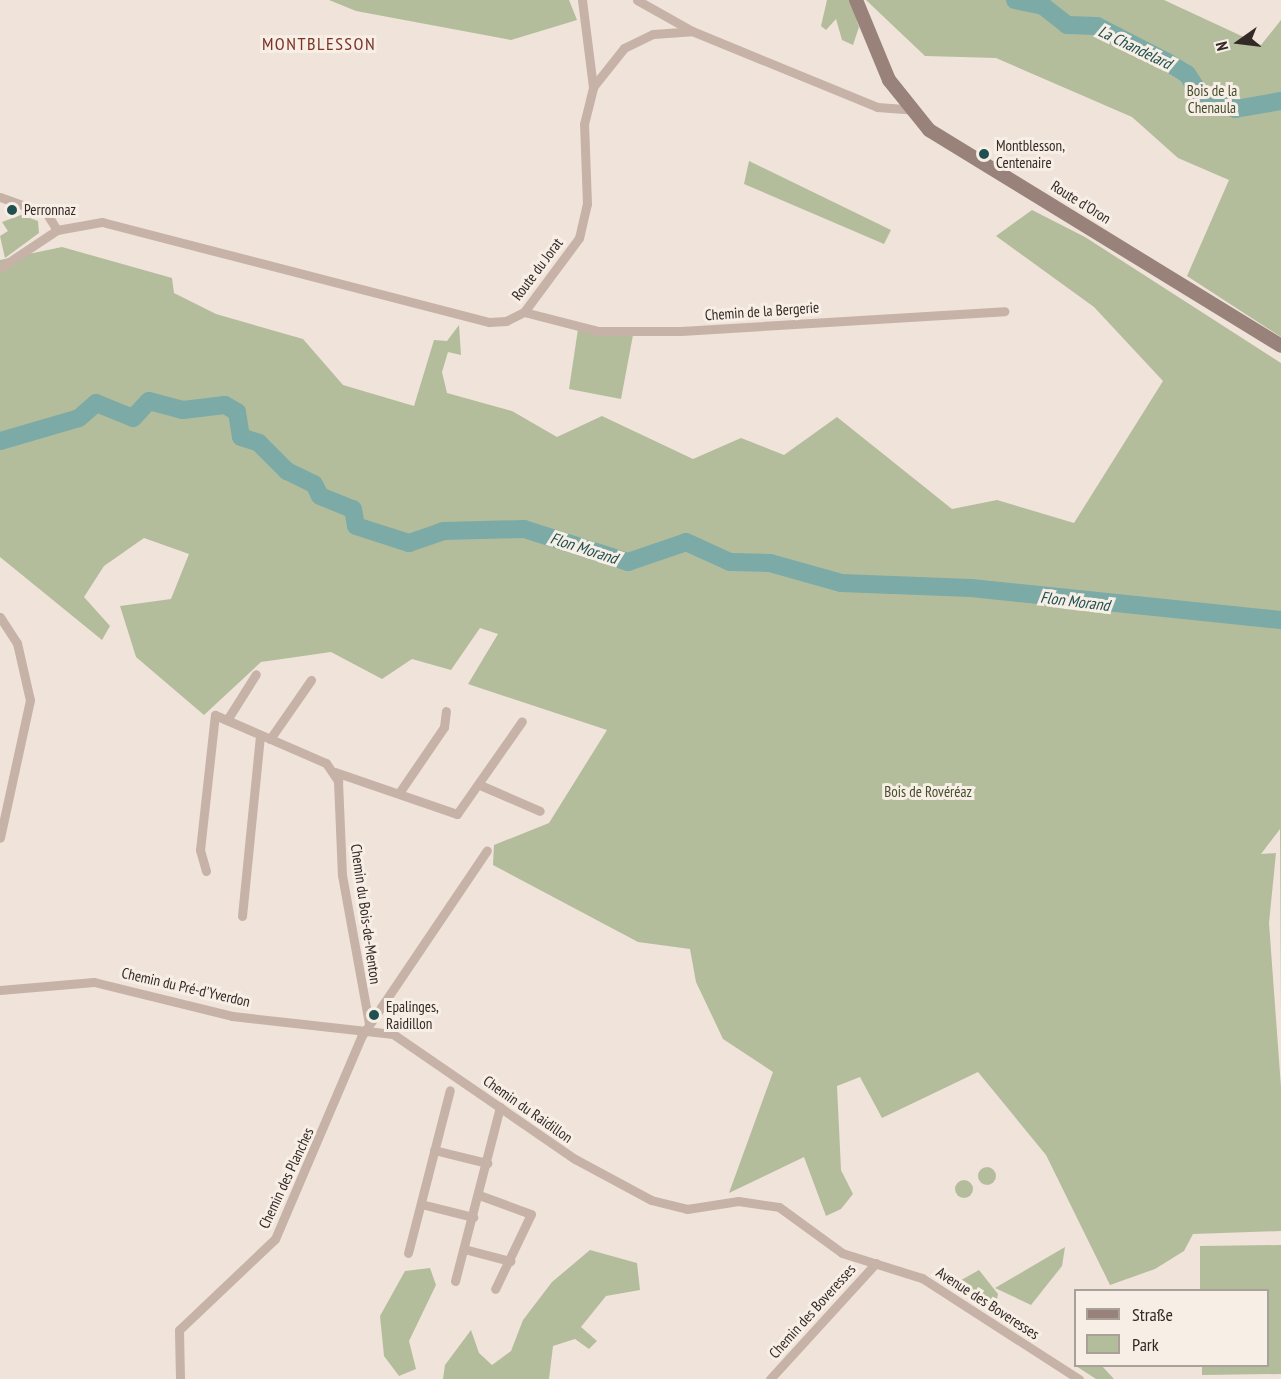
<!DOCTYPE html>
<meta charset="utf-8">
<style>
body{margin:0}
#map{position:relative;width:1281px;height:1379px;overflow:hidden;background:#efe3da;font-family:"PT Sans Narrow",sans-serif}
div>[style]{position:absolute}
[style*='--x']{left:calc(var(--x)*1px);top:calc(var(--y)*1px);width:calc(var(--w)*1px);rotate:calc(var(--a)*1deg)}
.green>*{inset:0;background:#b4bd9b}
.round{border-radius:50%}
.river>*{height:18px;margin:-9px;padding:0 9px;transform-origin:9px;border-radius:9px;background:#7baaa7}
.street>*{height:9px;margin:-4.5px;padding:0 4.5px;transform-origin:4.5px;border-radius:4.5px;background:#c6b2a7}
.secondary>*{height:14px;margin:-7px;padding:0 7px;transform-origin:7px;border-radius:7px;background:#998279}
.dots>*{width:16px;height:16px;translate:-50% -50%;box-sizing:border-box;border:3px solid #f7eee6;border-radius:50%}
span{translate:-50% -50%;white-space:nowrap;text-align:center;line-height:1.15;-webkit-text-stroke:6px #f7eee6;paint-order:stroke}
.park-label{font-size:15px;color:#464f2d}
.poi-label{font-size:15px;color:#332a27}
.left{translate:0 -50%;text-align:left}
.street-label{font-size:15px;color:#332a27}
.water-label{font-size:16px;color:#205150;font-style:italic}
.quarter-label{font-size:18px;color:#7b3327;letter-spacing:1.5px}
.legend{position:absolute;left:1074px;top:1289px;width:195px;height:78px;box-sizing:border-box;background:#f7eee6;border:2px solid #a9a09a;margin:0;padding:8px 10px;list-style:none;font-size:18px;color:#332a27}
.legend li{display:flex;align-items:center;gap:12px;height:30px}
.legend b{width:30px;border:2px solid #a9a09a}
.north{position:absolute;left:1209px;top:12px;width:60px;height:60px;-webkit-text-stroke:4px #f7eee6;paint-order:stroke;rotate:256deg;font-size:16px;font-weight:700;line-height:24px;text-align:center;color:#332a27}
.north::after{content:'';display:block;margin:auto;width:21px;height:27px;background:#332a27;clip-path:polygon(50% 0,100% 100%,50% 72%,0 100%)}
</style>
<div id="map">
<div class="green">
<i style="clip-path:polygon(329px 0,569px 0,577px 20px,511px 40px,356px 11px)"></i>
<i style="clip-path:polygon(827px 0,850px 0,859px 27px,853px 45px,842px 40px,836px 19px,826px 30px,821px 26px)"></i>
<i style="clip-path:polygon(866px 0,1164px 0,1261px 45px,1281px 20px,1281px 337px,1187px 276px,1229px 180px,1178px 158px,1132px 117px,996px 58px,925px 56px)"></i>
<i style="clip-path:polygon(749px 161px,891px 230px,884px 244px,744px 184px)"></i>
<i style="clip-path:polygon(1032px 210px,1085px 237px,1281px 363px,1281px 1018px,1280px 829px,1261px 854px,1276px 853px,1269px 923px,1281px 1087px,1281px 1231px,1193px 1234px,1184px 1251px,1155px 1269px,1110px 1285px,1046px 1155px,978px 1072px,882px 1118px,860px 1077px,837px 1086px,841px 1170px,853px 1194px,841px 1209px,826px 1216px,804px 1157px,729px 1193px,773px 1072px,723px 1039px,696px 982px,690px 949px,638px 942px,493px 865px,494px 845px,549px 823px,607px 730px,468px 684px,498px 634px,480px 628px,451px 670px,412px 659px,382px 679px,331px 652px,261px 662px,204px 715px,136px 657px,120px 606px,171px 599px,189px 554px,144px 538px,104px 566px,84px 597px,110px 626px,102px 640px,0 557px,0 260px,62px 247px,172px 278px,174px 293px,216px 314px,303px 339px,343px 385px,414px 406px,434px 340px,447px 341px,459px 325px,461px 355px,448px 352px,442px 372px,447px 393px,512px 411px,557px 437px,602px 416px,693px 459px,741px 438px,784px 455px,837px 417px,952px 509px,997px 500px,1074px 523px,1163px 381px,1094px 307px,996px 236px)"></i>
<i style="clip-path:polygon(21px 215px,38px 221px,39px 233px,5px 258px,0 236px,8px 231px,2px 222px)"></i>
<i style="clip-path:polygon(578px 329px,633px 335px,621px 399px,569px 389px)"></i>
<i class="round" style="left:978px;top:1167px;width:18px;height:18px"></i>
<i class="round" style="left:955px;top:1180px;width:18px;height:18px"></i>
<i style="clip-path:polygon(1281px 1245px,1281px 1374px,1202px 1375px,1202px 1366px,1268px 1366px,1268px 1290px,1200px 1290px,1200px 1246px)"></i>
<i style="clip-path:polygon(1065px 1247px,1062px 1266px,1031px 1305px,995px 1288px)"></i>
<i style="clip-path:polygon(590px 1250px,637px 1263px,640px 1290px,606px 1296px,581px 1327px,597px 1341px,589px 1349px,575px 1339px,553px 1346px,549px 1379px,443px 1379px,445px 1365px,471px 1330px,479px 1353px,492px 1365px,511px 1351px,523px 1320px,552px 1282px)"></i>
<i style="clip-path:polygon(430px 1268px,436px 1285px,409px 1341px,416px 1369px,399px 1376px,384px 1356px,380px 1316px,405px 1271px)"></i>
<i style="clip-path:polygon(979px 1270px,998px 1294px,996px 1304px,956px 1283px)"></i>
<i style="clip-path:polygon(1076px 1366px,1102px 1366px,1114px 1379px,1096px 1379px)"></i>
</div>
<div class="river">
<i style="--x:1015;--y:0;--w:29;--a:12"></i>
<i style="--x:1043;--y:6;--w:31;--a:38"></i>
<i style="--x:1067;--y:25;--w:30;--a:2"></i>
<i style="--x:1097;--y:26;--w:79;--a:27.2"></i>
<i style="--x:1167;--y:62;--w:23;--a:31"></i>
<i style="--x:1187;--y:74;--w:30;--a:57"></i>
<i style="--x:1203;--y:99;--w:34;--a:17"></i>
<i style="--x:1235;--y:109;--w:47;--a:-9.9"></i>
<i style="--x:0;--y:441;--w:82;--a:-16.2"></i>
<i style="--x:79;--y:418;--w:23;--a:-41"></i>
<i style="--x:96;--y:403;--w:40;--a:22"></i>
<i style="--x:133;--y:418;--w:23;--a:-47"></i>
<i style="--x:149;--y:401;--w:35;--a:15"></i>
<i style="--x:183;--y:410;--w:42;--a:-6.8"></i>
<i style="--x:225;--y:405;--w:14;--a:30"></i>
<i style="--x:237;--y:412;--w:25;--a:81"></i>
<i style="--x:241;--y:437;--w:19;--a:18"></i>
<i style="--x:259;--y:443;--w:40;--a:45"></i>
<i style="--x:287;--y:471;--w:30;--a:26"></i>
<i style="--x:314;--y:484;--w:13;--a:63"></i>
<i style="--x:320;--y:496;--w:35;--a:22"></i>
<i style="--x:353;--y:509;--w:17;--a:80"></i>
<i style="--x:356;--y:526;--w:56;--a:17.8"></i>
<i style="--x:409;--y:543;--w:36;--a:-19"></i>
<i style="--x:443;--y:531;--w:81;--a:-1.4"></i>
<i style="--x:524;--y:529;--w:109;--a:17.6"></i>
<i style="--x:628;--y:562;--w:61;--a:-19"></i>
<i style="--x:686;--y:542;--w:48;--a:24.4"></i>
<i style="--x:730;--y:562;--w:40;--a:1.4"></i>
<i style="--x:770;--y:563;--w:74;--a:15.7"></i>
<i style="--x:841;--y:583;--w:130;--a:2.2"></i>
<i style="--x:971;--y:588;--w:312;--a:5.9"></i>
</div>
<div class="street">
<i style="--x:582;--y:0;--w:88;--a:82.8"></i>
<i style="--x:637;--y:0;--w:63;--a:29.4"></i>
<i style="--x:0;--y:197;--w:50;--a:19.9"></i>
<i style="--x:47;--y:214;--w:19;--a:58"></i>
<i style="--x:0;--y:268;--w:69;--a:-33.7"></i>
<i style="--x:57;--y:230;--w:46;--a:-10.1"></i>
<i style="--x:102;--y:222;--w:400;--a:14.5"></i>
<i style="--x:489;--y:322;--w:17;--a:-3"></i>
<i style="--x:506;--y:321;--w:20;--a:-27"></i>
<i style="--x:524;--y:312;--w:92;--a:-53.4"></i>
<i style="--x:579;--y:238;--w:35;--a:-77"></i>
<i style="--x:587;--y:204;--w:80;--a:-92.1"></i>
<i style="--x:584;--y:124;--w:38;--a:-76"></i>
<i style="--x:593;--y:87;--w:50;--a:-51.5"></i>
<i style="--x:624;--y:48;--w:32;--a:-26"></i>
<i style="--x:653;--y:34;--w:39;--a:-4"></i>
<i style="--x:692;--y:31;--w:200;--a:22.3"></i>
<i style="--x:877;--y:107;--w:31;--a:4"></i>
<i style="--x:524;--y:312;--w:76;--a:14.4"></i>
<i style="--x:598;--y:331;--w:83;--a:0"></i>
<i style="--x:681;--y:331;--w:324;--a:-3.5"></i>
<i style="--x:0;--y:617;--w:31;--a:57"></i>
<i style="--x:17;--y:643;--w:58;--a:77.2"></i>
<i style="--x:30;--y:700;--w:141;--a:102.3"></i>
<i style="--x:227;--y:720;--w:54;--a:-57.8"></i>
<i style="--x:270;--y:739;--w:72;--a:-55.2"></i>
<i style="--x:335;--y:772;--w:129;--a:19"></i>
<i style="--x:457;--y:814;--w:113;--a:-55"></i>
<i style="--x:480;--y:785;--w:65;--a:23.4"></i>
<i style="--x:399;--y:793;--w:80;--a:-55.7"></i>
<i style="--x:444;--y:727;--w:16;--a:-83"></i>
<i style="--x:206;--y:871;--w:22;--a:-106"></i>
<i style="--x:200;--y:850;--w:136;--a:-83.7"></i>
<i style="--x:215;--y:715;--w:121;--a:23.4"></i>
<i style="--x:326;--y:763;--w:22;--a:56"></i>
<i style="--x:338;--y:781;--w:94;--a:87.6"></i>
<i style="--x:342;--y:875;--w:151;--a:79.7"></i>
<i style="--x:242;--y:916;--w:182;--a:-84.3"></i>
<i style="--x:0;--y:990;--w:94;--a:-4.9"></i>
<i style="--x:94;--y:982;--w:142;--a:13.8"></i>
<i style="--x:232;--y:1016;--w:162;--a:6.4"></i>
<i style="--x:393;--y:1034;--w:221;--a:34.5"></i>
<i style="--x:575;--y:1159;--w:86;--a:28.3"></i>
<i style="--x:651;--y:1200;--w:37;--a:14"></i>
<i style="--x:687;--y:1209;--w:52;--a:-8.9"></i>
<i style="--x:738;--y:1201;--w:41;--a:8.3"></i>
<i style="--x:779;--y:1207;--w:78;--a:36.1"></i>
<i style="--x:842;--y:1253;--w:84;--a:17.4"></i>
<i style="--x:922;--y:1278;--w:187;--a:32.8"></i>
<i style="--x:434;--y:1150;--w:55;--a:13.8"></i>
<i style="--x:479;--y:1195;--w:55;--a:20.1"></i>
<i style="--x:531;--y:1214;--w:83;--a:115.6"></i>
<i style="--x:421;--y:1204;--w:54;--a:14"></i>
<i style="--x:464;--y:1249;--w:48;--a:14.6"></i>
<i style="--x:408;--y:1253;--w:168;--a:-75.6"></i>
<i style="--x:455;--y:1281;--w:180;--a:-75.5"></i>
<i style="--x:180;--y:1379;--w:49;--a:-91.2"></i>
<i style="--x:179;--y:1330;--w:132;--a:-43.5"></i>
<i style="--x:275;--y:1239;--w:220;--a:-66.9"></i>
<i style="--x:361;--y:1037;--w:225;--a:-56"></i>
<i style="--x:770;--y:1379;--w:157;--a:-47.6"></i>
</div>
<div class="secondary">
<i style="--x:856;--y:0;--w:87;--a:67.6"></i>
<i style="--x:889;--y:80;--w:64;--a:51.3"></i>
<i style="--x:929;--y:130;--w:413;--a:31.5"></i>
</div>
<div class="dots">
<i style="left:984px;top:154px;background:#205150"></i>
<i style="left:12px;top:210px;background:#205150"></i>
<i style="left:374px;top:1015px;background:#205150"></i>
</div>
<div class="park-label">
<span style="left:1212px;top:99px">Bois de la<br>Chenaula</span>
<span style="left:928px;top:792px">Bois de Rovéréaz</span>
</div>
<div class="poi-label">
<span class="left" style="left:996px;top:154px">Montblesson,<br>Centenaire</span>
<span class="left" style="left:24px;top:210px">Perronnaz</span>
<span class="left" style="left:386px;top:1015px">Epalinges,<br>Raidillon</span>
</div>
<div class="street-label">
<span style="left:1081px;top:202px;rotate:32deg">Route d'Oron</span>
<span style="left:537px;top:269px;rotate:-53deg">Route du Jorat</span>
<span style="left:762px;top:311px;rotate:-4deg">Chemin de la Bergerie</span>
<span style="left:366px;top:914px;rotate:82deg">Chemin du Bois-de-Menton</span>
<span style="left:186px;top:987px;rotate:13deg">Chemin du Pré-d'Yverdon</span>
<span style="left:528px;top:1109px;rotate:35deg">Chemin du Raidillon</span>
<span style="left:286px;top:1178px;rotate:-65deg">Chemin des Planches</span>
<span style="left:988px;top:1303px;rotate:33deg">Avenue des Boveresses</span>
<span style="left:812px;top:1311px;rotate:-48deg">Chemin des Boveresses</span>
</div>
<div class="water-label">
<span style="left:1135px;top:47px;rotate:26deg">La Chandelard</span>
<span style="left:584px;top:548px;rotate:18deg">Flon Morand</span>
<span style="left:1075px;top:601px;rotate:7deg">Flon Morand</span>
</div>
<div class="quarter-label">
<span style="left:319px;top:44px">MONTBLESSON</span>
</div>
<ul class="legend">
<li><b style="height:8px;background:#998279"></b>Straße</li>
<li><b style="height:16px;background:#b4bd9b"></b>Park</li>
</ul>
<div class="north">N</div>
</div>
